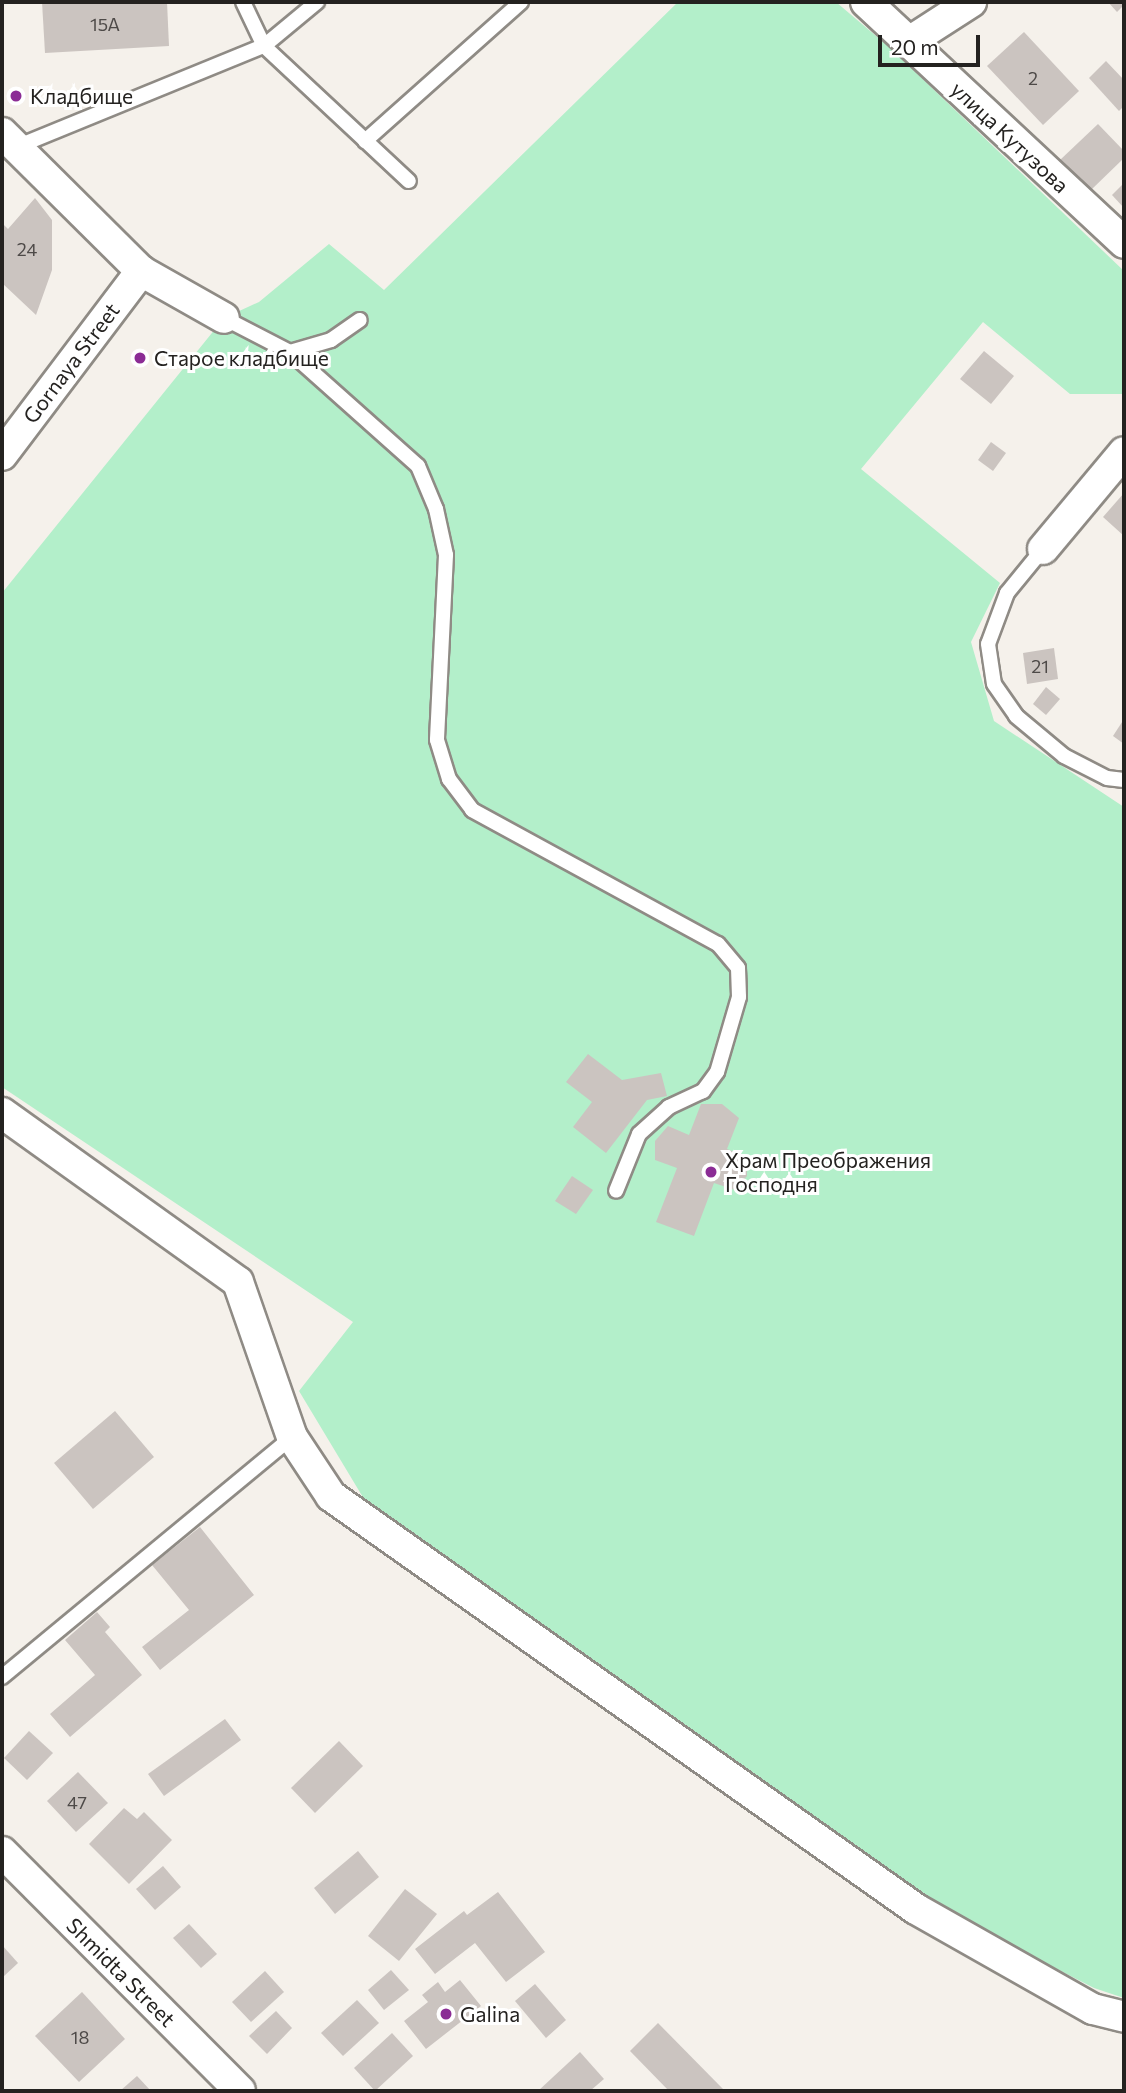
<!DOCTYPE html>
<html>
<head>
<meta charset="utf-8">
<style>
  body { margin:0 }
  #map { position:relative; width:1126px; height:2093px; overflow:hidden; background:#f5f1eb; font-family:Commissioner,sans-serif }
  div>[style] { position:absolute }
  .green>* { inset:0; background:#b3efca }
  .building>* { inset:0; background:#cbc4c0 }
  .roads { filter:drop-shadow(2px 0 #8f8b85) drop-shadow(-2px 0 #8f8b85) drop-shadow(0 2px #8f8b85) drop-shadow(0 -2px #8f8b85) }
  .lane>* { height:14px; margin:-7px; padding:0 7px; transform-origin:7px; border-radius:7px; background:#fff }
  .street>* { height:30px; margin:-15px; padding:0 15px; transform-origin:15px; border-radius:15px; background:#fff }
  .dots>* { width:19px; height:19px; translate:-50% -50%; box-sizing:border-box; border:4px solid #fff; border-radius:50% }
  span { translate:-50% -50%; white-space:nowrap; text-align:center; line-height:1.15; -webkit-text-stroke:6px #fff; paint-order:stroke }
  .number-label { font-size:18px; color:#4e4a48 }
  .number-label span { -webkit-text-stroke-width:0 }
  .poi-label { font-size:21px; color:#242220 }
  .left { translate:0 -50%; text-align:left }
  .street-label { font-size:21px; color:#242220 }
  .frame { position:absolute; inset:0; border:4px solid #242220; pointer-events:none }
  .scale { position:absolute; left:878px; top:35px; width:102px; height:32px; box-sizing:border-box; border:4px solid #242220; border-top:0; padding-left:9px; font-size:21px; line-height:24px; white-space:nowrap; color:#242220; -webkit-text-stroke:5px #fff; paint-order:stroke }
</style>
</head>
<body>
<div id="map">
  <div class="green">
    <i style="clip-path:polygon(678px 2px,836px 2px,889px 47px,1124px 271px,1124px 394px,1070px 394px,983px 322px,861px 469px,1000px 583px,971px 642px,994px 721px,1124px 807px,1124px 1998px,1094px 1988px,942px 1910px,370px 1509px,299px 1391px,353px 1322px,2px 1087px,2px 593px,224px 318px,259px 302px,329px 244px,384px 290px)"></i>
  </div>
  <div class="building">
    <i style="clip-path:polygon(42px 2px,167px 2px,169px 46px,45px 53px)"></i>
    <i style="clip-path:polygon(1108px 2px,1124px 2px,1124px 5px,1117px 12px)"></i>
    <i style="clip-path:polygon(1024px 32px,1079px 91px,1043px 125px,987px 66px)"></i>
    <i style="clip-path:polygon(1106px 61px,1124px 80px,1124px 106px,1119px 111px,1089px 78px)"></i>
    <i style="clip-path:polygon(1098px 124px,1124px 151px,1124px 158px,1090px 191px,1060px 160px)"></i>
    <i style="clip-path:polygon(1124px 183px,1124px 208px,1112px 195px)"></i>
    <i style="clip-path:polygon(35px 198px,52px 220px,52px 270px,36px 315px,2px 283px,2px 223px,8px 229px)"></i>
    <i style="clip-path:polygon(984px 351px,1014px 376px,991px 404px,960px 379px)"></i>
    <i style="clip-path:polygon(991px 442px,1006px 453px,993px 471px,978px 460px)"></i>
    <i style="clip-path:polygon(1124px 493px,1124px 536px,1103px 517px)"></i>
    <i style="clip-path:polygon(1054px 648px,1058px 679px,1027px 684px,1023px 653px)"></i>
    <i style="clip-path:polygon(1046px 687px,1060px 699px,1046px 715px,1033px 704px)"></i>
    <i style="clip-path:polygon(1124px 719px,1124px 744px,1113px 736px)"></i>
    <i style="clip-path:polygon(588px 1054px,622px 1080px,661px 1073px,667px 1096px,647px 1100px,606px 1153px,573px 1127px,592px 1102px,566px 1082px)"></i>
    <i style="clip-path:polygon(701px 1104px,722px 1104px,739px 1118px,727px 1149px,747px 1157px,747px 1176px,735px 1190px,714px 1183px,694px 1236px,656px 1222px,677px 1168px,655px 1160px,655px 1141px,668px 1126px,689px 1135px)"></i>
    <i style="clip-path:polygon(572px 1176px,593px 1190px,576px 1214px,555px 1201px)"></i>
    <i style="clip-path:polygon(115px 1411px,154px 1457px,93px 1509px,54px 1463px)"></i>
    <i style="clip-path:polygon(200px 1527px,254px 1595px,160px 1670px,142px 1647px,189px 1610px,152px 1565px)"></i>
    <i style="clip-path:polygon(97px 1612px,110px 1627px,105px 1632px,142px 1675px,70px 1737px,50px 1714px,95px 1675px,65px 1640px)"></i>
    <i style="clip-path:polygon(225px 1719px,241px 1740px,164px 1796px,148px 1774px)"></i>
    <i style="clip-path:polygon(29px 1731px,53px 1753px,27px 1780px,4px 1758px)"></i>
    <i style="clip-path:polygon(339px 1741px,363px 1766px,315px 1813px,291px 1788px)"></i>
    <i style="clip-path:polygon(78px 1772px,108px 1803px,76px 1832px,47px 1801px)"></i>
    <i style="clip-path:polygon(124px 1808px,137px 1819px,144px 1812px,172px 1840px,129px 1884px,89px 1844px)"></i>
    <i style="clip-path:polygon(358px 1851px,379px 1877px,335px 1914px,314px 1888px)"></i>
    <i style="clip-path:polygon(163px 1866px,181px 1887px,155px 1910px,136px 1889px)"></i>
    <i style="clip-path:polygon(405px 1889px,437px 1914px,399px 1961px,368px 1936px)"></i>
    <i style="clip-path:polygon(498px 1892px,545px 1952px,506px 1982px,475px 1943px,435px 1974px,415px 1949px,464px 1911px,467px 1915px)"></i>
    <i style="clip-path:polygon(189px 1924px,217px 1954px,201px 1968px,173px 1938px)"></i>
    <i style="clip-path:polygon(2px 1945px,18px 1963px,2px 1978px)"></i>
    <i style="clip-path:polygon(391px 1970px,409px 1990px,384px 2010px,368px 1990px)"></i>
    <i style="clip-path:polygon(265px 1971px,284px 1992px,251px 2022px,232px 2002px)"></i>
    <i style="clip-path:polygon(460px 1980px,481px 2006px,426px 2049px,404px 2021px,428px 2002px,422px 1995px,438px 1982px,445px 1992px)"></i>
    <i style="clip-path:polygon(535px 1984px,566px 2020px,546px 2038px,515px 2001px)"></i>
    <i style="clip-path:polygon(82px 1992px,125px 2039px,79px 2082px,35px 2036px)"></i>
    <i style="clip-path:polygon(357px 2000px,379px 2023px,343px 2056px,321px 2033px)"></i>
    <i style="clip-path:polygon(276px 2011px,292px 2028px,267px 2054px,249px 2036px)"></i>
    <i style="clip-path:polygon(658px 2023px,723px 2089px,721px 2091px,669px 2091px,630px 2051px)"></i>
    <i style="clip-path:polygon(392px 2033px,413px 2056px,375px 2091px,354px 2068px)"></i>
    <i style="clip-path:polygon(580px 2052px,604px 2079px,590px 2091px,538px 2091px)"></i>
    <i style="clip-path:polygon(137px 2076px,151px 2091px,120px 2091px)"></i>
  </div>
  <div class="roads">
    <div class="lane">
      <i style="left:243px;top:2px;width:49px;rotate:64.5deg"></i>
      <i style="left:264px;top:46px;width:198px;rotate:43deg"></i>
      <i style="left:365px;top:141px;width:209px;rotate:-41.7deg"></i>
      <i style="left:16px;top:147px;width:268px;rotate:-22.2deg"></i>
      <i style="left:264px;top:46px;width:69px;rotate:-39.7deg"></i>
      <i style="left:224px;top:318px;width:74px;rotate:27.3deg"></i>
      <i style="left:290px;top:352px;width:43px;rotate:-16.3deg"></i>
      <i style="left:331px;top:340px;width:35px;rotate:-35deg"></i>
      <i style="left:290px;top:352px;width:171px;rotate:41.7deg"></i>
      <i style="left:418px;top:466px;width:47px;rotate:67.3deg"></i>
      <i style="left:436px;top:509px;width:47px;rotate:77.7deg"></i>
      <i style="left:446px;top:555px;width:185px;rotate:92.8deg"></i>
      <i style="left:437px;top:740px;width:41px;rotate:72.9deg"></i>
      <i style="left:449px;top:779px;width:39px;rotate:53deg"></i>
      <i style="left:472px;top:810px;width:280px;rotate:28.6deg"></i>
      <i style="left:718px;top:944px;width:31px;rotate:50deg"></i>
      <i style="left:738px;top:968px;width:29px;rotate:88deg"></i>
      <i style="left:739px;top:997px;width:78px;rotate:106.3deg"></i>
      <i style="left:717px;top:1072px;width:24px;rotate:126deg"></i>
      <i style="left:703px;top:1091px;width:38px;rotate:155deg"></i>
      <i style="left:669px;top:1107px;width:40px;rotate:138deg"></i>
      <i style="left:639px;top:1134px;width:61px;rotate:112deg"></i>
      <i style="left:1043px;top:549px;width:57px;rotate:129.3deg"></i>
      <i style="left:1007px;top:593px;width:54px;rotate:110.4deg"></i>
      <i style="left:988px;top:644px;width:40px;rotate:81.5deg"></i>
      <i style="left:994px;top:684px;width:39px;rotate:55deg"></i>
      <i style="left:1016px;top:716px;width:62px;rotate:39.8deg"></i>
      <i style="left:1064px;top:756px;width:48px;rotate:27.1deg"></i>
      <i style="left:1107px;top:778px;width:17px;rotate:7deg"></i>
      <i style="left:2px;top:1677px;width:376px;rotate:-39.6deg"></i>
    </div>
    <div class="street">
      <i style="left:866px;top:2px;width:353px;rotate:43deg"></i>
      <i style="left:909px;top:42px;width:74px;rotate:-32.8deg"></i>
      <i style="left:2px;top:133px;width:196px;rotate:44.8deg"></i>
      <i style="left:141px;top:271px;width:95px;rotate:29.5deg"></i>
      <i style="left:2px;top:455px;width:231px;rotate:-52.9deg"></i>
      <i style="left:1043px;top:549px;width:126px;rotate:-50.1deg"></i>
      <i style="left:2px;top:1113px;width:290px;rotate:35.6deg"></i>
      <i style="left:238px;top:1282px;width:164px;rotate:70.8deg"></i>
      <i style="left:292px;top:1437px;width:71px;rotate:56.5deg"></i>
      <i style="left:331px;top:1496px;width:716px;rotate:35.22deg"></i>
      <i style="left:916px;top:1909px;width:203px;rotate:29.5deg"></i>
      <i style="left:1093px;top:2009px;width:32px;rotate:14deg"></i>
      <i style="left:2px;top:1852px;width:337px;rotate:45.1deg"></i>
    </div>
  </div>
  <div class="dots">
    <i style="left:16px;top:96px;background:#8b2c95"></i>
    <i style="left:140px;top:358px;background:#8b2c95"></i>
    <i style="left:711px;top:1172px;background:#8b2c95"></i>
    <i style="left:446px;top:2014px;background:#8b2c95"></i>
  </div>
  <div class="number-label">
    <span style="left:105px;top:24px">15А</span>
    <span style="left:1033px;top:78px">2</span>
    <span style="left:27px;top:249px">24</span>
    <span style="left:1040px;top:666px">21</span>
    <span style="left:77px;top:1802px">47</span>
    <span style="left:80px;top:2037px">18</span>
  </div>
  <div class="poi-label">
    <span class="left" style="left:30px;top:96px">Кладбище</span>
    <span class="left" style="left:154px;top:358px">Старое кладбище</span>
    <span class="left" style="left:725px;top:1172px">Храм Преображения<br>Господня</span>
    <span class="left" style="left:460px;top:2014px">Galina</span>
  </div>
  <div class="street-label">
    <span style="left:1010px;top:137px;rotate:43deg">улица Кутузова</span>
    <span style="left:71px;top:363px;rotate:-53deg">Gornaya Street</span>
    <span style="left:121px;top:1972px;rotate:45deg">Shmidta Street</span>
  </div>
  <div class="frame"></div>
  <div class="scale">20 m</div>
</div>
</body>
</html>
